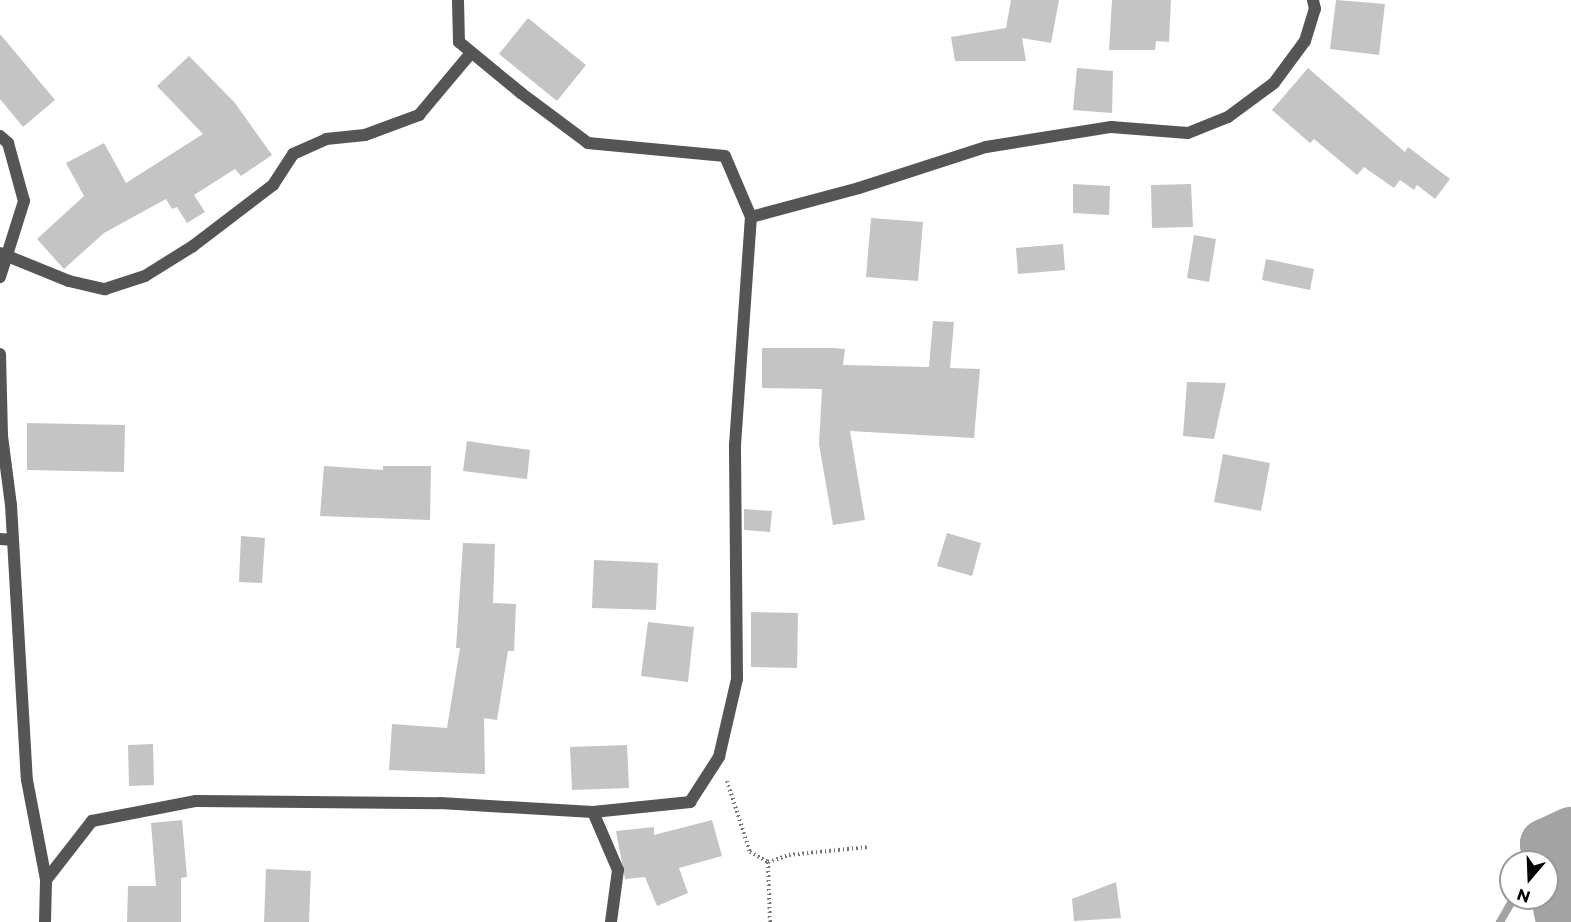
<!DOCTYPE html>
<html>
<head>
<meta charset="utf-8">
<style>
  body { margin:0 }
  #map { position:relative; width:1571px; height:922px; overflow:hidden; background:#fff; font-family:Montserrat,sans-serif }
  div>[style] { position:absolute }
  .stream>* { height:8px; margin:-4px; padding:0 4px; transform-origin:4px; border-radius:4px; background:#a3a3a3 }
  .river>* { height:50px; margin:-25px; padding:0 25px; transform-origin:25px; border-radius:25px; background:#a3a3a3 }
  .building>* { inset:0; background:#c4c4c4 }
  .path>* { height:4px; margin-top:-2px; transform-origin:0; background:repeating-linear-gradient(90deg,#777 0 1.5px,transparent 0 4.5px) }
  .service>* { height:12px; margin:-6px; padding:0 6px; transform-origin:6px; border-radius:6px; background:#555 }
  .minor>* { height:12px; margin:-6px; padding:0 6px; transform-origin:6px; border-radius:6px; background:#555 }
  span { translate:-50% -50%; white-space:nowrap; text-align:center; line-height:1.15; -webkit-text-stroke:5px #fff; paint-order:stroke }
  .north { position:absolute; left:1499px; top:850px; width:60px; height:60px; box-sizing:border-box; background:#fff; border:2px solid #999; border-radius:50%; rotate:199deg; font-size:16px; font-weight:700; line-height:24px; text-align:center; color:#000 }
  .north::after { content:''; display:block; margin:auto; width:21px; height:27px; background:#000; clip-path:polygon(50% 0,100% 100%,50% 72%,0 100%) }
</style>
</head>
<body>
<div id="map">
  <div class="stream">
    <i style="left:1534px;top:862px;width:21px;rotate:-59deg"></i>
    <i style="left:1500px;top:922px;width:28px;rotate:-60deg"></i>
  </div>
  <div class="river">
    <i style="left:1561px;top:922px;width:80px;rotate:-101.6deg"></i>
    <i style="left:1545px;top:844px;width:29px;rotate:-25deg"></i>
  </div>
  <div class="building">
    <i style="clip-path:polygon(1011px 0,1059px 0,1051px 43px,1022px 38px,1026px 61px,955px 61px,951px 37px,1006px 28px)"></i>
    <i style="clip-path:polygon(1112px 0,1171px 0,1169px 42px,1156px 41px,1155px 50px,1109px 50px)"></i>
    <i style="clip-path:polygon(1336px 0,1385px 4px,1379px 55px,1330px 49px)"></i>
    <i style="clip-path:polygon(528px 18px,586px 65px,557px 101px,499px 54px)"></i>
    <i style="clip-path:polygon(0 34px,55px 100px,23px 127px,0 99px)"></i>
    <i style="clip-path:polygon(189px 56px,235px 103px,272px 155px,241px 176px,235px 169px,194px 195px,205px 212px,187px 223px,177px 207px,172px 209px,166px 199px,104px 233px,64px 269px,37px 239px,84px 196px,66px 163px,104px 143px,126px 183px,203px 134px,157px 86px)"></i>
    <i style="clip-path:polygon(1077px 68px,1113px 71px,1112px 113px,1073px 110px)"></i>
    <i style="clip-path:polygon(1308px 68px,1405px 152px,1408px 147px,1450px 179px,1435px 199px,1417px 185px,1414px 190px,1400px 180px,1394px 188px,1364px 167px,1357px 175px,1314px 139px,1310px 143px,1272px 110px)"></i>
    <i style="clip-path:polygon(1073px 184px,1110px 186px,1109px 215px,1073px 213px)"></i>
    <i style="clip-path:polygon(1191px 184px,1193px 227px,1152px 228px,1151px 185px)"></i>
    <i style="clip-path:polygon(871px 218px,923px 222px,918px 281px,866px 277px)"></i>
    <i style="clip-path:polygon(1194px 235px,1216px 239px,1209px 282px,1187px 278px)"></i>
    <i style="clip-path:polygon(1063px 244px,1065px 270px,1018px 274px,1016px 248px)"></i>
    <i style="clip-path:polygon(1266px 259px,1314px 269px,1310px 290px,1262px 280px)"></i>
    <i style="clip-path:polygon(933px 321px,954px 322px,950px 368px,980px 369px,974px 438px,850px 431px,865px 520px,833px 525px,819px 444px,822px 389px,762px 388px,762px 348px,834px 348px,845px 349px,843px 365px,929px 367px)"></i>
    <i style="clip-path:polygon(1187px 382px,1226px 383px,1214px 439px,1183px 436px)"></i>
    <i style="clip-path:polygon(27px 423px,125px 425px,124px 472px,27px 470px)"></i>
    <i style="clip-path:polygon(467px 441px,530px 450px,527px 479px,463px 471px)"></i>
    <i style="clip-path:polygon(1223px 454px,1270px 463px,1261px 511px,1214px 502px)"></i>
    <i style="clip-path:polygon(324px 466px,383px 470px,383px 466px,431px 466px,430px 520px,320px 516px)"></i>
    <i style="clip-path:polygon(744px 509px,772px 511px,770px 532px,744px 530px)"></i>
    <i style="clip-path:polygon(947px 533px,981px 543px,972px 576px,937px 566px)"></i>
    <i style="clip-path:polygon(241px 536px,265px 538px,262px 583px,239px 582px)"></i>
    <i style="clip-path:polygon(463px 543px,495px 544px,493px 603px,516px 604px,514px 651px,508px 651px,497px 720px,484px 718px,485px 774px,389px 770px,392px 724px,447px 728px,460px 648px,456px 648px)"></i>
    <i style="clip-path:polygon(594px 560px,658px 563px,656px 610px,592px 608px)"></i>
    <i style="clip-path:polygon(751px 612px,798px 613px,797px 668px,751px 667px)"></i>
    <i style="clip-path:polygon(648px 622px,694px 627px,688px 682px,641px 676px)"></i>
    <i style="clip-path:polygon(153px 744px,154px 785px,129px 786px,128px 745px)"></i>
    <i style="clip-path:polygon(627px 745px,629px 788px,572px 790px,570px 747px)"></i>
    <i style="clip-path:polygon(182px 820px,187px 877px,181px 878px,181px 922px,127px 922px,128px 886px,156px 886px,151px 823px)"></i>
    <i style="clip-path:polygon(712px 820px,722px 856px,679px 868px,688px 893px,657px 906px,645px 877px,625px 879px,616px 831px,654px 827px,654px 835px)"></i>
    <i style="clip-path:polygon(266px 869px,311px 871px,309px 922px,264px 922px)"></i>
    <i style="clip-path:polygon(1116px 882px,1121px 918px,1074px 921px,1072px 899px)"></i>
  </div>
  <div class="path">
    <i style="left:727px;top:781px;width:75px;rotate:72.1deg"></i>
    <i style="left:750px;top:852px;width:21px;rotate:29deg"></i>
    <i style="left:768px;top:862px;width:22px;rotate:-18deg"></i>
    <i style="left:789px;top:855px;width:79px;rotate:-5.8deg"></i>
    <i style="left:768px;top:862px;width:60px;rotate:88.1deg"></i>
  </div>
  <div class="service">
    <i style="left:0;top:253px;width:74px;rotate:22.1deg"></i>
    <i style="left:69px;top:281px;width:37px;rotate:13deg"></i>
    <i style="left:105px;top:289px;width:42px;rotate:-18deg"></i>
    <i style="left:145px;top:276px;width:57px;rotate:-32deg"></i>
    <i style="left:193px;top:246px;width:101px;rotate:-37.3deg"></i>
    <i style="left:273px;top:185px;width:37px;rotate:-57deg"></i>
    <i style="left:293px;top:154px;width:36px;rotate:-24deg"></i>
    <i style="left:326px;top:139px;width:39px;rotate:-6deg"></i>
    <i style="left:365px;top:135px;width:58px;rotate:-20.3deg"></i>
    <i style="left:419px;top:115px;width:81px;rotate:-50deg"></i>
    <i style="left:0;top:539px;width:13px;rotate:4deg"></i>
  </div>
  <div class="minor">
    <i style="left:0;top:136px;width:11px;rotate:41deg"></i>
    <i style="left:8px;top:143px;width:60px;rotate:74.6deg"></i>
    <i style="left:24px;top:201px;width:80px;rotate:107.5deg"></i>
    <i style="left:751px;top:217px;width:112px;rotate:-15deg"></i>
    <i style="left:859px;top:188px;width:133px;rotate:-17.9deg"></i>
    <i style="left:986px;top:147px;width:127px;rotate:-9.1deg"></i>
    <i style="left:1111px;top:127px;width:77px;rotate:4.5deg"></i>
    <i style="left:1188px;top:133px;width:43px;rotate:-21.8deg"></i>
    <i style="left:1228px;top:117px;width:57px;rotate:-36.5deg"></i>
    <i style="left:1274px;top:83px;width:52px;rotate:-53.6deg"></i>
    <i style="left:1305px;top:41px;width:34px;rotate:-73deg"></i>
    <i style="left:1315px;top:9px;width:9px;rotate:-103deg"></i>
    <i style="left:0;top:354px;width:82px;rotate:88.6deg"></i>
    <i style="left:2px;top:436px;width:70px;rotate:82.6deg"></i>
    <i style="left:11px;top:505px;width:275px;rotate:86.7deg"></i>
    <i style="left:27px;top:780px;width:102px;rotate:79.2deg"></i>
    <i style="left:593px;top:812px;width:63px;rotate:66.7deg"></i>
    <i style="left:618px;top:870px;width:52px;rotate:97.7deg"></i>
    <i style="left:45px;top:922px;width:42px;rotate:-88.6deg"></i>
    <i style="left:46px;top:880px;width:75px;rotate:-52.1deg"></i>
    <i style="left:92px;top:821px;width:106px;rotate:-10.9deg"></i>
    <i style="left:196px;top:801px;width:244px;rotate:0.5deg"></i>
    <i style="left:440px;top:803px;width:153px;rotate:3.4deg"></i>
    <i style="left:593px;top:812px;width:98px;rotate:-5.9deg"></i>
    <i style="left:690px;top:802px;width:54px;rotate:-57.2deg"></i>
    <i style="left:719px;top:757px;width:80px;rotate:-77deg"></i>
    <i style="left:737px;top:679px;width:234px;rotate:-90.5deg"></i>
    <i style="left:735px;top:445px;width:229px;rotate:-86deg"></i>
    <i style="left:751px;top:217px;width:66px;rotate:-113.1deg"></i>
    <i style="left:725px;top:156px;width:138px;rotate:-174.6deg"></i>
    <i style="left:588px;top:143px;width:84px;rotate:-143.3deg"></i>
    <i style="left:521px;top:93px;width:80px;rotate:-140.6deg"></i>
    <i style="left:459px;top:42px;width:42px;rotate:-91.4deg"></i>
  </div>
  <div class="north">N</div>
</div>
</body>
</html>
